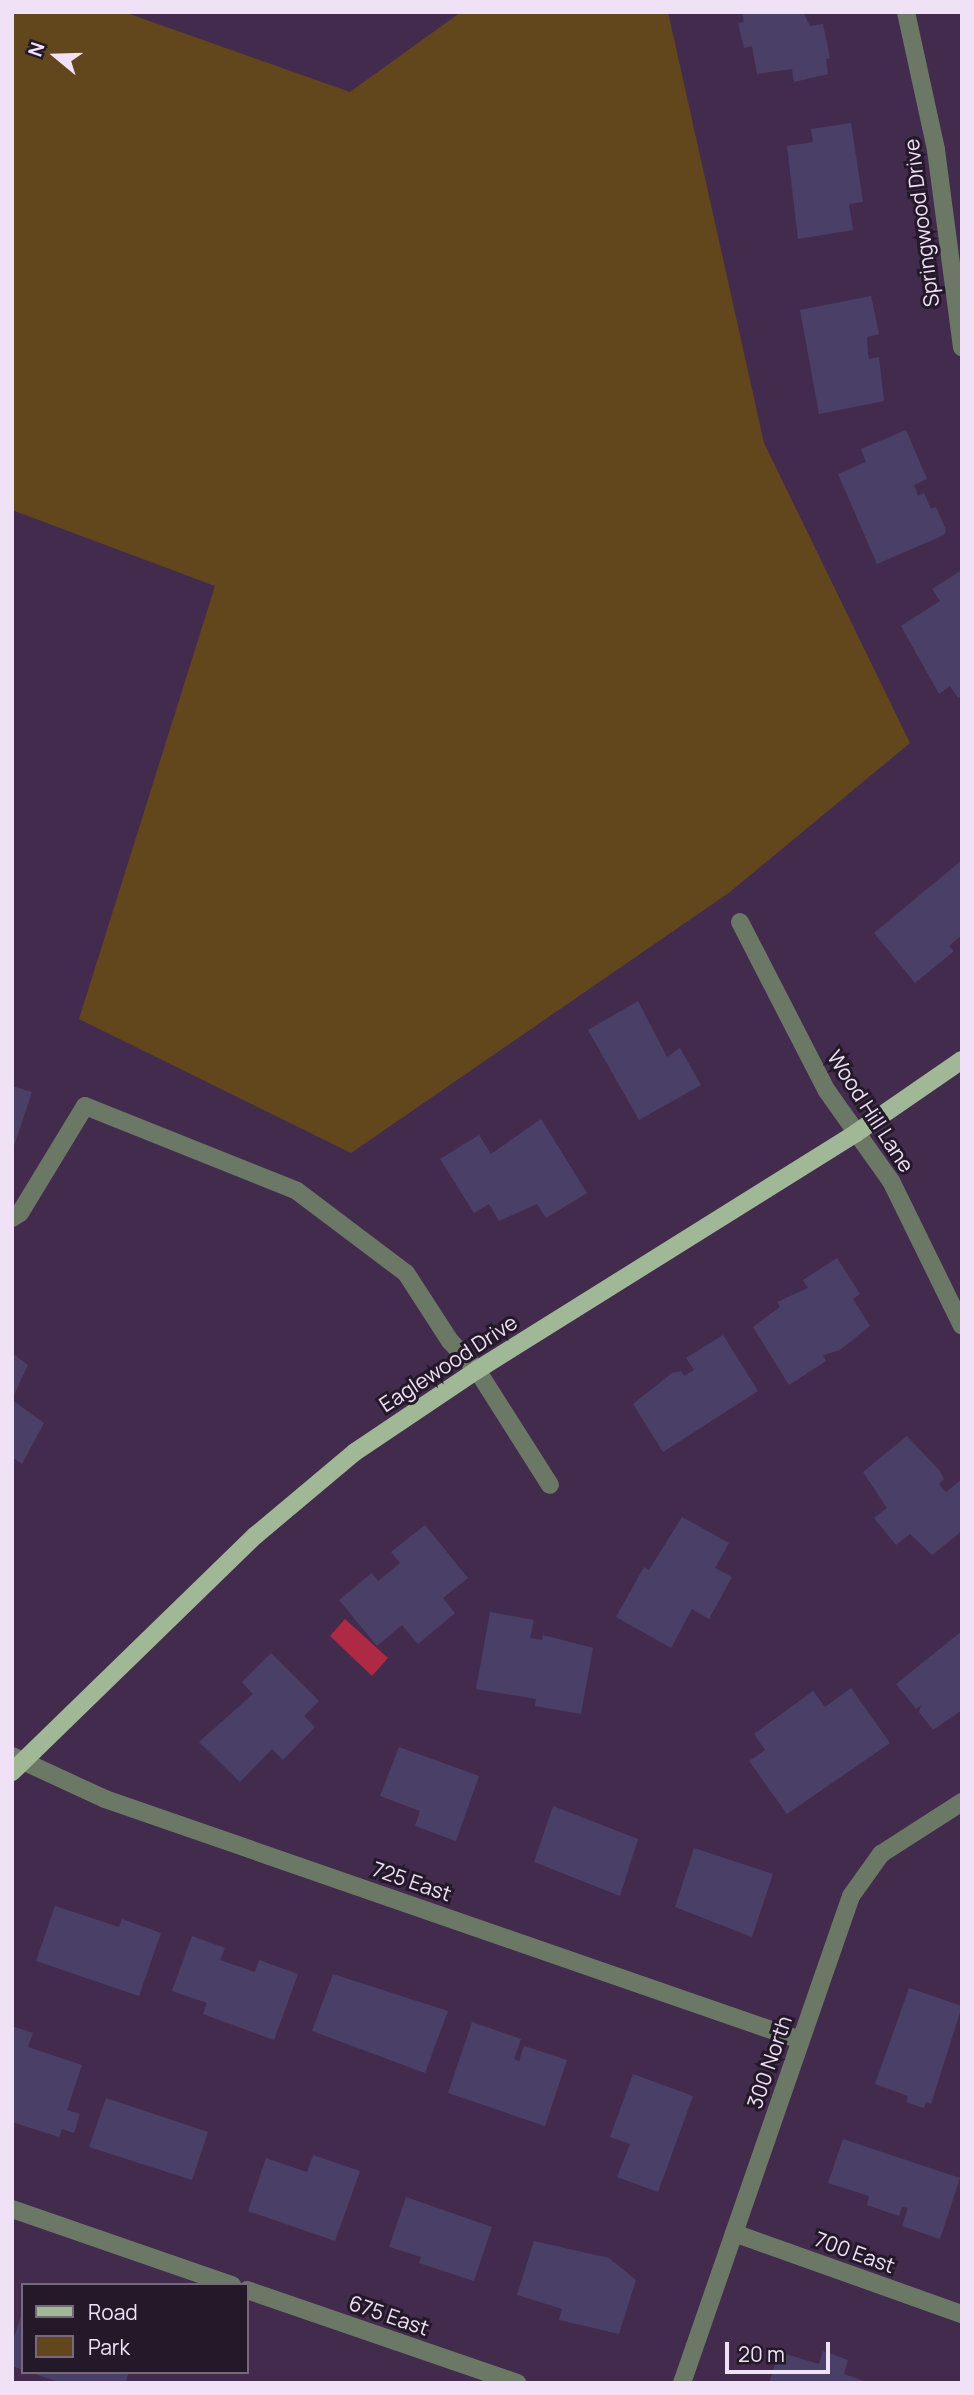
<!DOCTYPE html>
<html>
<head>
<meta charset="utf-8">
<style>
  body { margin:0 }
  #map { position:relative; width:974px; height:2395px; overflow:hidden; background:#432b4d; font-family:Manrope,sans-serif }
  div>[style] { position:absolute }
  .green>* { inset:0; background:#63471c }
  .water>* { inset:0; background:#ae2943 }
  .building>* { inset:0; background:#4a4067 }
  .minor>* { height:18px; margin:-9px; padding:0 9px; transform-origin:9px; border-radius:9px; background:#6c7866 }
  .major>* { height:18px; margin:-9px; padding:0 9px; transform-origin:9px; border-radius:9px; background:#a0b895 }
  span { translate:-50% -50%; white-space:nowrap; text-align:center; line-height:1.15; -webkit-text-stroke:6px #241929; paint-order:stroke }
  .street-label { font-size:21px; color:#f0e1f7 }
  .frame { position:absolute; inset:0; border:14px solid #f0e1f7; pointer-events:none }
  .legend { position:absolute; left:21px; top:2283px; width:228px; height:91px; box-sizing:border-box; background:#241929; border:2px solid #76697b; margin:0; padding:9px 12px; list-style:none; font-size:21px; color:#f0e1f7 }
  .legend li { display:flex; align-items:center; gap:14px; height:35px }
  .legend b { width:35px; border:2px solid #76697b }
  .north { position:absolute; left:21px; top:21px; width:70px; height:70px; -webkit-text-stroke:5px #241929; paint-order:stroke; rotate:289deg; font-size:19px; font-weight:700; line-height:28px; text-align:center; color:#f0e1f7 }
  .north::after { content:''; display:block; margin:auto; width:24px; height:32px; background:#f0e1f7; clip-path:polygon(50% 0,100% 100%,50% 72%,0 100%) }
  .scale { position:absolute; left:725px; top:2342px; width:105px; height:32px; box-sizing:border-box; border:4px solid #f0e1f7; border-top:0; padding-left:9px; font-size:21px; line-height:24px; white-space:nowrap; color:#f0e1f7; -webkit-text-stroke:5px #241929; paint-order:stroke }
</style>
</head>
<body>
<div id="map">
  <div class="green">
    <i style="clip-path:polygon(12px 12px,124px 12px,350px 92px,461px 12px,668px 12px,764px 443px,910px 743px,730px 892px,351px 1153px,79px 1019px,215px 586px,12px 510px)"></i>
  </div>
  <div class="water">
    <i style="clip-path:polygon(345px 1619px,388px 1658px,372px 1676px,330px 1636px)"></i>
  </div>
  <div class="building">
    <i style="clip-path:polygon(742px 12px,803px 12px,810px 26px,823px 24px,830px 58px,826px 59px,828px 74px,794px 82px,792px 69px,757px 74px,752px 46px,744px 48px,738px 23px,744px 22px)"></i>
    <i style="clip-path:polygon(851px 123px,863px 202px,849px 204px,853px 230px,798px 239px,787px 146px,813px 142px,811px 129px)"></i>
    <i style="clip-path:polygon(871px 296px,879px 334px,867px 337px,868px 355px,869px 359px,879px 357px,884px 401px,819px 414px,800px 310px)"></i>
    <i style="clip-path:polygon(906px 430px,927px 479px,914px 485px,918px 496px,924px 493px,931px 509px,936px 507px,946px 530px,944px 535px,877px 564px,838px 474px,866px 462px,861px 449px)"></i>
    <i style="clip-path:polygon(962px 570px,962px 696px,958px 698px,950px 686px,939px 694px,901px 626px,940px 601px,932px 589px)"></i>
    <i style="clip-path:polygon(962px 860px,962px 935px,949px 946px,954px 951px,915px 983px,874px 933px)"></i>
    <i style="clip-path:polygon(638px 1001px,667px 1057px,680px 1048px,701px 1085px,639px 1120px,588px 1030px)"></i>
    <i style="clip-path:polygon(12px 1086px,32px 1092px,13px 1149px,12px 1149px)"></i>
    <i style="clip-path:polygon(541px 1119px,587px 1193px,546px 1218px,537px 1204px,499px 1221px,489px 1204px,474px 1213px,440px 1159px,479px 1135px,491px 1154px)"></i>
    <i style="clip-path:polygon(837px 1258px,860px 1294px,853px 1299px,870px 1326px,840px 1350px,823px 1355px,826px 1361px,789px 1385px,753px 1327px,780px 1307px,777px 1302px,808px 1288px,803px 1280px)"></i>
    <i style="clip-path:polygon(723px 1335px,758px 1391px,663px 1452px,633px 1404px,672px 1373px,681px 1371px,684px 1376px,694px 1370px,686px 1358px)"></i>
    <i style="clip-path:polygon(12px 1353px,28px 1365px,12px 1399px)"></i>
    <i style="clip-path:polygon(12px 1400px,44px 1423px,22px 1464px,12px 1457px)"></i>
    <i style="clip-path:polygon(907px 1436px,939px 1470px,944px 1479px,939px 1484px,946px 1492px,962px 1479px,962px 1531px,932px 1555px,910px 1534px,896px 1545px,874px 1518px,887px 1508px,863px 1472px)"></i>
    <i style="clip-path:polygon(682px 1517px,729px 1543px,715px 1568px,732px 1577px,709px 1619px,692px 1609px,671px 1648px,616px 1617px,644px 1567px,649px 1570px)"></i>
    <i style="clip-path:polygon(425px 1525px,468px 1578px,443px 1598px,455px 1613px,418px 1644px,402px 1625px,377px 1646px,339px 1600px,372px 1573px,378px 1581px,400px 1563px,391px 1552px)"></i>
    <i style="clip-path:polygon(490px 1612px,534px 1620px,530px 1638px,542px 1640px,543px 1635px,593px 1648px,581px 1714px,535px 1706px,536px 1699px,476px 1689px)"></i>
    <i style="clip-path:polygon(962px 1631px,962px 1710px,933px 1730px,919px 1712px,921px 1705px,916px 1709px,896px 1684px)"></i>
    <i style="clip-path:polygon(271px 1653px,319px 1701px,304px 1716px,315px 1727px,283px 1760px,272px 1749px,240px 1782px,199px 1742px,253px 1694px,242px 1682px)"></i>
    <i style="clip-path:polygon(851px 1688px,890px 1743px,787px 1814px,749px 1761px,765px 1750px,754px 1734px,813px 1691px,825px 1707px)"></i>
    <i style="clip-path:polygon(399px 1747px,479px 1776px,456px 1841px,415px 1826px,420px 1811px,380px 1796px)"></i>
    <i style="clip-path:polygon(553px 1806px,638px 1839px,620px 1896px,534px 1862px)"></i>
    <i style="clip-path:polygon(694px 1848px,773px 1874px,752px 1937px,675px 1907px)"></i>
    <i style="clip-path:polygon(55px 1906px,119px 1927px,122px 1919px,161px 1933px,139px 1996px,36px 1961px)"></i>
    <i style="clip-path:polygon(192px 1936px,225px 1948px,220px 1960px,255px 1972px,259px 1960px,298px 1974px,274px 2040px,203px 2014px,207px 2003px,172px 1991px)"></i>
    <i style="clip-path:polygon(333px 1974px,448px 2011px,425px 2073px,312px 2031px)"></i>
    <i style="clip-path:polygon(909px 1988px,962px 2006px,931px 2104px,926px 2102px,924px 2108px,906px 2102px,908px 2096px,875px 2084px)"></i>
    <i style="clip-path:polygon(472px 2022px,521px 2039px,514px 2059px,519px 2061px,524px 2046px,567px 2060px,545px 2126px,448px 2093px)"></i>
    <i style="clip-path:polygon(12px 2026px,33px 2033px,28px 2047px,82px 2065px,67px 2110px,80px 2114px,74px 2133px,62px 2129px,59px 2137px,12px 2122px)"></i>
    <i style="clip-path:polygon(633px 2074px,693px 2096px,658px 2192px,617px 2177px,630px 2144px,610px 2137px)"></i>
    <i style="clip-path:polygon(106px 2098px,208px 2132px,192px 2180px,89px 2147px)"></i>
    <i style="clip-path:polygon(843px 2139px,960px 2178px,940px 2239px,902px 2226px,908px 2208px,902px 2207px,899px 2216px,867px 2205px,869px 2196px,828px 2183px)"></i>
    <i style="clip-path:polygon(313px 2155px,360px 2171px,335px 2241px,248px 2211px,266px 2158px,307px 2172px)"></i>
    <i style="clip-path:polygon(406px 2197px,492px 2227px,474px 2281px,419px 2263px,421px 2257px,389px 2247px)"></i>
    <i style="clip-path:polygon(534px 2241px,609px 2258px,636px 2280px,619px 2334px,559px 2320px,562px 2309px,517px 2295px)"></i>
    <i style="clip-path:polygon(22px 2313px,23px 2313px,23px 2370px,12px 2366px,12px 2343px)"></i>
    <i style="clip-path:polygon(823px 2351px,848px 2360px,844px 2374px,870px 2383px,769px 2383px,779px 2352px,819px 2364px)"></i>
    <i style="clip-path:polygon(129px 2372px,125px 2383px,62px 2383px,32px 2373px)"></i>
  </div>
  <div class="minor">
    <i style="left:906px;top:12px;width:141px;rotate:77.7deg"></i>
    <i style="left:936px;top:150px;width:199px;rotate:82.5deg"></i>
    <i style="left:740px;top:922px;width:190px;rotate:62.8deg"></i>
    <i style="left:827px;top:1091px;width:110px;rotate:54.6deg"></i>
    <i style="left:891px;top:1181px;width:161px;rotate:63.9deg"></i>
    <i style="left:12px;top:1218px;width:9px;rotate:-32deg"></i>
    <i style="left:20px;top:1213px;width:125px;rotate:-58.7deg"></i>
    <i style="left:85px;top:1106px;width:228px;rotate:21.8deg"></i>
    <i style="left:297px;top:1191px;width:136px;rotate:37deg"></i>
    <i style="left:406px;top:1273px;width:81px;rotate:57.1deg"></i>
    <i style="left:450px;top:1341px;width:40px;rotate:47deg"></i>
    <i style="left:477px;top:1370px;width:136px;rotate:57.6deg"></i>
    <i style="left:12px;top:1756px;width:102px;rotate:24.8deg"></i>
    <i style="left:105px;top:1799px;width:736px;rotate:19.12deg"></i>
    <i style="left:12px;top:2209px;width:233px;rotate:19.1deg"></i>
    <i style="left:734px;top:2233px;width:242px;rotate:19.6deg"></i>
    <i style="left:247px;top:2290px;width:286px;rotate:19deg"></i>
    <i style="left:682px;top:2383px;width:515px;rotate:-70.86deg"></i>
    <i style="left:851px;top:1896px;width:52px;rotate:-54.5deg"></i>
    <i style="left:881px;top:1854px;width:96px;rotate:-32.7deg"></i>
  </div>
  <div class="major">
    <i style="left:12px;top:1772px;width:340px;rotate:-44.2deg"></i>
    <i style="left:256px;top:1535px;width:129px;rotate:-40deg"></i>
    <i style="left:355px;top:1452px;width:147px;rotate:-33.9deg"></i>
    <i style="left:477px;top:1370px;width:447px;rotate:-32deg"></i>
    <i style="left:856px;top:1133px;width:129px;rotate:-34.6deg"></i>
  </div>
  <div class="street-label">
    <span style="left:921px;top:223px;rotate:-97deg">Springwood Drive</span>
    <span style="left:871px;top:1111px;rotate:57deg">Wood Hill Lane</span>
    <span style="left:448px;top:1363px;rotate:-33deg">Eaglewood Drive</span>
    <span style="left:412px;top:1881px;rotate:19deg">725 East</span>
    <span style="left:769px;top:2062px;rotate:-71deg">300 North</span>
    <span style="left:855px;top:2252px;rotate:20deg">700 East</span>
    <span style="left:389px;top:2315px;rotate:19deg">675 East</span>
  </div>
  <div class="frame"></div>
  <ul class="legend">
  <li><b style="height:9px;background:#a0b895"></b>Road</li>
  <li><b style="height:19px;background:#63471c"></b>Park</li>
  </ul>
  <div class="north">N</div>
  <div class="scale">20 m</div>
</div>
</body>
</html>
